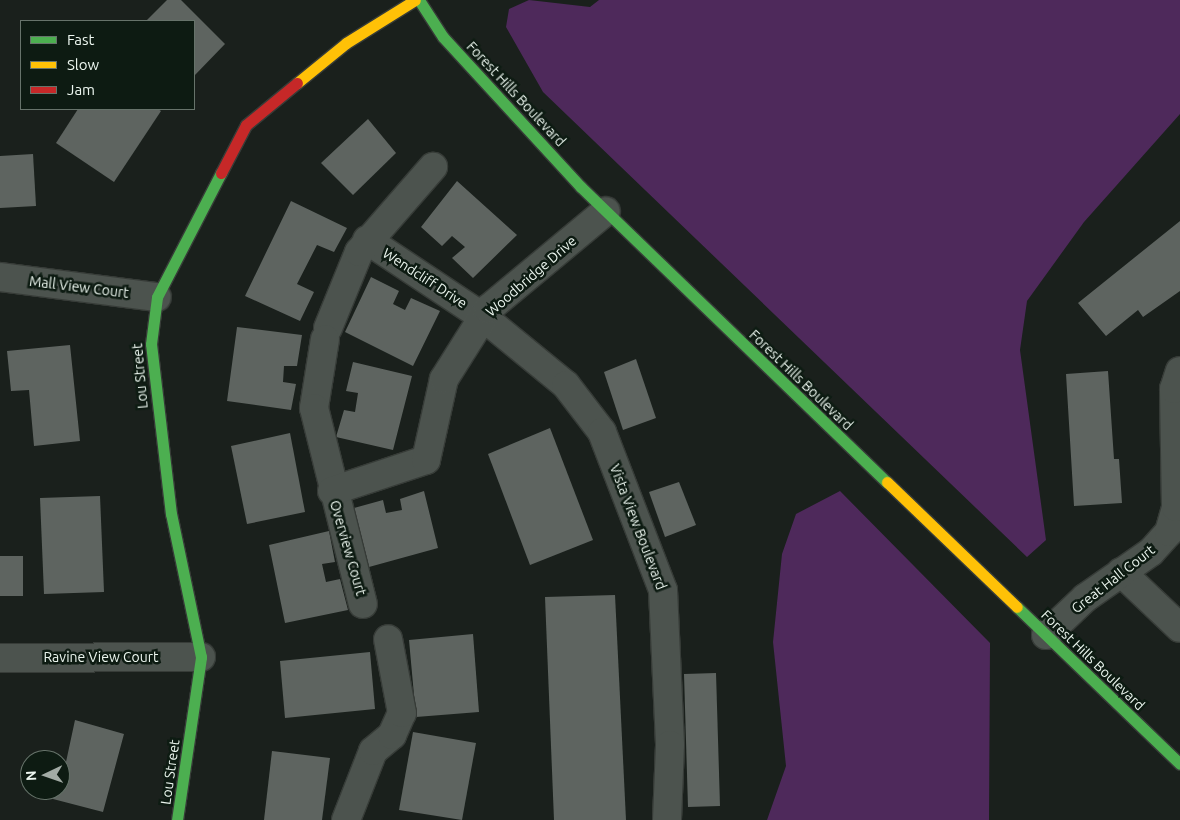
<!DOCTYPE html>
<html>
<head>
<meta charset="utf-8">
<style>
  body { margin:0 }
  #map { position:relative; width:1180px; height:820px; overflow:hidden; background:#1a201c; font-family:Ubuntu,sans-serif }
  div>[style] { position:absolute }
  .green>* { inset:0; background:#4e295b }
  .building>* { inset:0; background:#5e6460 }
  .roads { filter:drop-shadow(1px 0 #373c38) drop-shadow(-1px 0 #373c38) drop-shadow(0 1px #373c38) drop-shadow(0 -1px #373c38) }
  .street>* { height:28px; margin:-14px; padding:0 14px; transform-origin:14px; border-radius:14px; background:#4c534e }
  .fast>* { height:11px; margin:-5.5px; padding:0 5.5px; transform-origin:5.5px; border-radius:5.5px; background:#4caf50 }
  .slow>* { height:11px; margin:-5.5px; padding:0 5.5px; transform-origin:5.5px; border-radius:5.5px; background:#ffc107 }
  .jam>* { height:11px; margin:-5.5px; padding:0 5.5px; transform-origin:5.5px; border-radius:5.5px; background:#c62828 }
  span { translate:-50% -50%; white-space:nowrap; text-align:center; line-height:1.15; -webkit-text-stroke:5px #0d1b12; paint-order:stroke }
  .street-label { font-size:14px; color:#ecf6ef }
  .legend { position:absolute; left:20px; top:20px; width:175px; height:90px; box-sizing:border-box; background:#0d1b12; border:1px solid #66736a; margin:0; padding:6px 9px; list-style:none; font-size:15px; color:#ecf6ef }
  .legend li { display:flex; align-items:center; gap:10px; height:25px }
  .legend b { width:25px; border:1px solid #66736a }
  .north { position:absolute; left:20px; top:750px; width:50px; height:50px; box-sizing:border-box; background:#0d1b12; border:1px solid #66736a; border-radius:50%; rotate:267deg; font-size:14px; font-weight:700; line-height:20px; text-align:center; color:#ecf6ef }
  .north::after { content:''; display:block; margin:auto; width:18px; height:22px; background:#a2aba5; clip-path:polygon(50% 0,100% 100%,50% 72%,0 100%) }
</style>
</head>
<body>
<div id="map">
  <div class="green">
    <i style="clip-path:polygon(529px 0,590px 7px,599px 0,1180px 0,1180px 114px,1084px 222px,1027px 301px,1020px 350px,1046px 540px,1027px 557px,543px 92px,506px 27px,509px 9px)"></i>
    <i style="clip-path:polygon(840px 491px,990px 643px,989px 820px,767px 820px,786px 766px,773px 642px,782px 554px,796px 514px)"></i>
  </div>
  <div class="building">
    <i style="clip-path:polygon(167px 0,181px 0,225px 44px,194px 76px,194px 21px,146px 21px)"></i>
    <i style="clip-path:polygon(78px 109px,158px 109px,161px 111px,114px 182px,56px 143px)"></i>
    <i style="clip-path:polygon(368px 119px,396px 153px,353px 195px,321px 163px)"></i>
    <i style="clip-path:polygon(33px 154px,36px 206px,0 208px,0 156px)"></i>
    <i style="clip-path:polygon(457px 181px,517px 235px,473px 278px,452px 258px,465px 247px,452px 236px,442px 246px,421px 227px)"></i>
    <i style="clip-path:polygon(291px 201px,347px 228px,334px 252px,317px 245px,297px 284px,314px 292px,300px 321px,245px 296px)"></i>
    <i style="clip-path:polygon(1180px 221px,1180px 291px,1143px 317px,1138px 310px,1106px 336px,1078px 303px)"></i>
    <i style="clip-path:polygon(371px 277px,399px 291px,393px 304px,405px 310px,411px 298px,440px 311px,413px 366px,345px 332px)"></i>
    <i style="clip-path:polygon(237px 327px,302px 335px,297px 366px,284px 366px,283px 382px,296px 384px,291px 410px,227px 401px)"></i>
    <i style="clip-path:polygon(70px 345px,80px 441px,34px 446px,29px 390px,11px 391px,7px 351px)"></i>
    <i style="clip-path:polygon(636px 359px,656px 418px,623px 430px,604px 372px)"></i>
    <i style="clip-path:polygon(353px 362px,412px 376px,393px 450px,336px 437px,344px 410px,355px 412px,358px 393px,346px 391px)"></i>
    <i style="clip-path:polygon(1108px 371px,1114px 459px,1119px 459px,1122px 503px,1074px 506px,1066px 374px)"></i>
    <i style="clip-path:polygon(550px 428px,593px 540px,530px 565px,488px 454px)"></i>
    <i style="clip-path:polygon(290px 433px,305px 512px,247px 524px,231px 446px)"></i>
    <i style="clip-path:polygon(679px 482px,696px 525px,665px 537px,649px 492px)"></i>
    <i style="clip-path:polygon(424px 491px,438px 548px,369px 567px,354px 508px,383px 500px,386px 513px,402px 510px,400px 499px)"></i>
    <i style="clip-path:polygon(100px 496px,104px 592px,44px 594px,40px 498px)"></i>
    <i style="clip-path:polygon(329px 531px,335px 562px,322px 564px,326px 582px,340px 579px,348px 610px,285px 623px,269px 545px)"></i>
    <i style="clip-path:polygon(0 556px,23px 556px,23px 596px,0 596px)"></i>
    <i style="clip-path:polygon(615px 595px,626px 820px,554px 820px,545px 597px)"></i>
    <i style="clip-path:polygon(473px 634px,479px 712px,416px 717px,409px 640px)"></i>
    <i style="clip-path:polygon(370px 652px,375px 709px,285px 718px,280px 661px)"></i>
    <i style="clip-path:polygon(716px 673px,720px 806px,688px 807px,684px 674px)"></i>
    <i style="clip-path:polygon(75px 720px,124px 734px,103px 812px,53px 799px,55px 790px,60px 790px)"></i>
    <i style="clip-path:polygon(413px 732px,476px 743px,462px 820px,399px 810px)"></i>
    <i style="clip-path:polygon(272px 751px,330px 758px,322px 820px,264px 820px)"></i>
  </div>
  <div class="roads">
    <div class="street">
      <i style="left:367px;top:240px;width:139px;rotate:33.6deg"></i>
      <i style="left:483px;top:317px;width:107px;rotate:39.3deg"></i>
      <i style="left:566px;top:385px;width:59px;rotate:52.5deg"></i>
      <i style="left:602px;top:432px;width:169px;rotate:68.9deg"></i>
      <i style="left:663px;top:590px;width:155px;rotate:87.4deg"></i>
      <i style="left:670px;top:745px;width:75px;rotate:92.3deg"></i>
      <i style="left:0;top:277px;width:158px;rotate:7.3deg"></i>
      <i style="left:328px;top:328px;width:82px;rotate:-67.8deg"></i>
      <i style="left:359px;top:252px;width:113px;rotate:-49deg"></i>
      <i style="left:325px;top:339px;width:70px;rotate:99.1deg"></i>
      <i style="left:314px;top:408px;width:202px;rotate:76deg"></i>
      <i style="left:332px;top:491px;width:99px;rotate:-18.3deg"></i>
      <i style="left:426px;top:460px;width:83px;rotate:-77.5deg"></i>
      <i style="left:444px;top:379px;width:83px;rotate:-57.8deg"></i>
      <i style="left:488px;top:309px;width:153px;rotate:-39.7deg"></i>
      <i style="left:1121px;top:572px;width:81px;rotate:43.5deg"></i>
      <i style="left:1046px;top:635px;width:54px;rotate:-43.5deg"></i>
      <i style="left:1085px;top:598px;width:80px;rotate:-34.9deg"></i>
      <i style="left:1151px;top:552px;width:27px;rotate:-48deg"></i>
      <i style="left:1169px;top:532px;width:26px;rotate:-74deg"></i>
      <i style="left:1176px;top:507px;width:118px;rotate:-91deg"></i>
      <i style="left:1174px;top:389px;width:19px;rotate:-72deg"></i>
      <i style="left:0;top:658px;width:201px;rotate:-0.3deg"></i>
      <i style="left:346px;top:820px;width:74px;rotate:-68.6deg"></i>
      <i style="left:373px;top:751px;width:25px;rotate:-40deg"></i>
      <i style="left:392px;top:735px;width:24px;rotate:-66deg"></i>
      <i style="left:402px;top:713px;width:75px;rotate:-100.7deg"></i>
    </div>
    <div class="fast">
      <i style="left:419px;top:0;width:44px;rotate:57deg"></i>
      <i style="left:443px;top:37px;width:204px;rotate:47.4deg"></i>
      <i style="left:581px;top:187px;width:425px;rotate:44deg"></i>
      <i style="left:1017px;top:607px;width:226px;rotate:43.9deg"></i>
      <i style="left:177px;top:820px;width:165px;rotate:-81.6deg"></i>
      <i style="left:201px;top:657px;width:146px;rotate:-101.8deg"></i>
      <i style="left:171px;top:514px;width:171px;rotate:-96.7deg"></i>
      <i style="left:151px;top:344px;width:47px;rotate:-82.7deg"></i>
      <i style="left:157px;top:297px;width:140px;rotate:-62.7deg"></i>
    </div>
    <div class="slow">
      <i style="left:297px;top:83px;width:63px;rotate:-39.2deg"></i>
      <i style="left:346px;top:43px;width:81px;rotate:-31.9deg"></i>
      <i style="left:887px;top:482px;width:180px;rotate:43.9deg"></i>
    </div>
    <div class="jam">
      <i style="left:221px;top:173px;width:54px;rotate:-62.5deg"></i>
      <i style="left:246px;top:125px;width:66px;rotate:-39.5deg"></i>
    </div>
  </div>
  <div class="street-label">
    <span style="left:516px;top:94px;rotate:47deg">Forest Hills Boulevard</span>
    <span style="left:531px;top:276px;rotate:-41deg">Woodbridge Drive</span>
    <span style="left:425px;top:278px;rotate:33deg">Wendcliff Drive</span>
    <span style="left:79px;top:287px;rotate:7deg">Mall View Court</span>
    <span style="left:140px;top:376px;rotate:-95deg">Lou Street</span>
    <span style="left:801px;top:380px;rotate:44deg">Forest Hills Boulevard</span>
    <span style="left:638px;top:527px;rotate:69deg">Vista View Boulevard</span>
    <span style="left:348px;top:548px;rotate:74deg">Overview Court</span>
    <span style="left:1113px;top:579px;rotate:-38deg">Great Hall Court</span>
    <span style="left:101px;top:657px">Ravine View Court</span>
    <span style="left:1093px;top:660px;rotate:44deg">Forest Hills Boulevard</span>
    <span style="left:170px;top:772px;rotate:-82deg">Lou Street</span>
  </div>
  <ul class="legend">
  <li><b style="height:6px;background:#4caf50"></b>Fast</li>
  <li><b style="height:6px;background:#ffc107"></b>Slow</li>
  <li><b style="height:6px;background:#c62828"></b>Jam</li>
  </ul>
  <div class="north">N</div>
</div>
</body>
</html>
